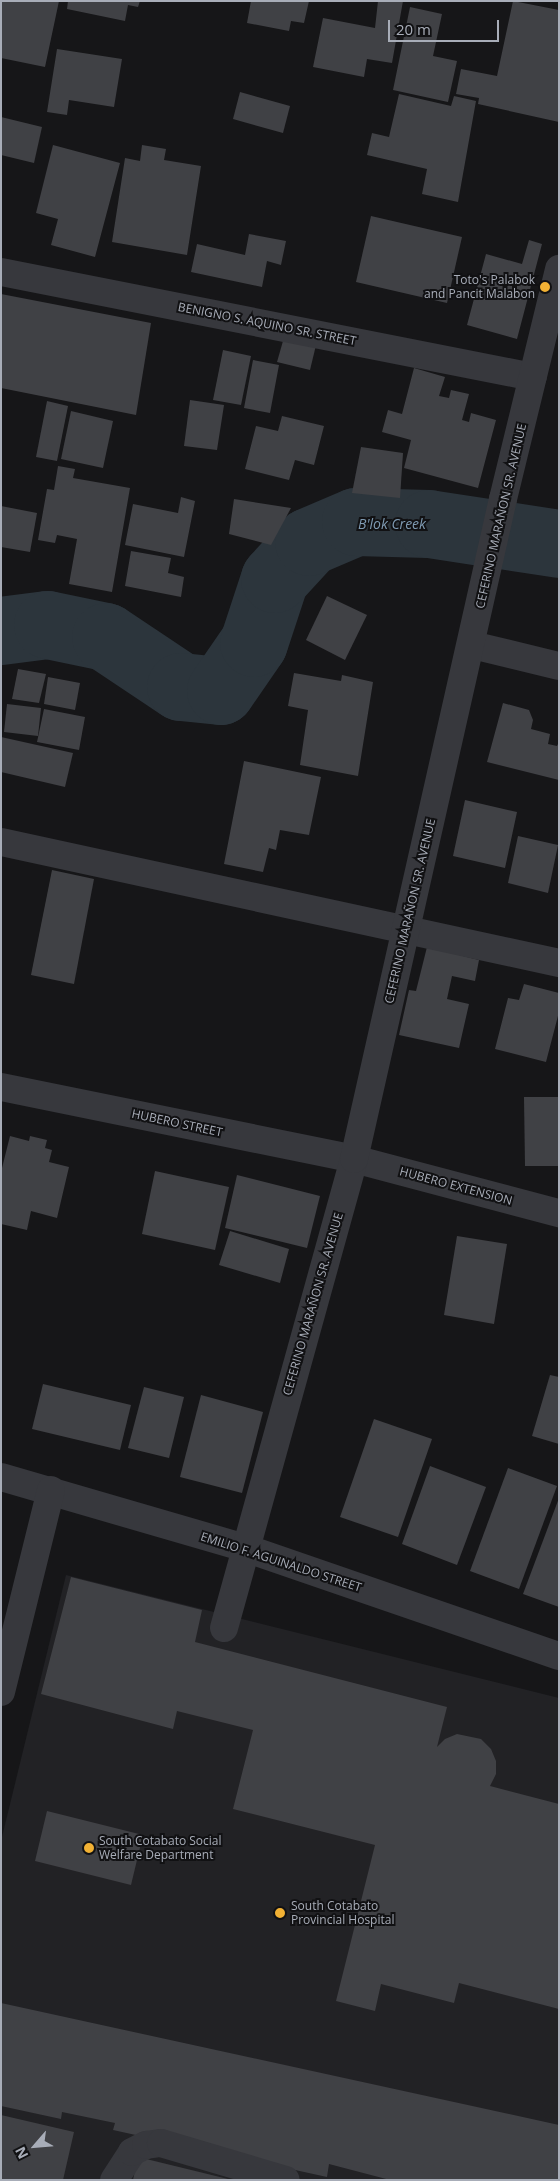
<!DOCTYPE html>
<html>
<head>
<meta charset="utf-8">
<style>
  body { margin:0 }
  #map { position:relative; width:560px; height:2181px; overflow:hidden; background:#161618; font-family:"Open Sans",sans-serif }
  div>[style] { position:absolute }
  .built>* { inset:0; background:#222225 }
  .river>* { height:68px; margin:-34px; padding:0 34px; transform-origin:34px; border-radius:34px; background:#2c353c }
  .building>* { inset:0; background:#404145 }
  .minor>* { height:28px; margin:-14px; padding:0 14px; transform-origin:14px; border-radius:14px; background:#37383d }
  .dots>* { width:14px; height:14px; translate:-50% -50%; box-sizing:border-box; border:2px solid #111113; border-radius:50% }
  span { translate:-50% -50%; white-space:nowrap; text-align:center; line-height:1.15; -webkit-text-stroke:4px #111113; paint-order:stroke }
  .poi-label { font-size:12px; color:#a8adb8 }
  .right { translate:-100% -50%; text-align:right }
  .left { translate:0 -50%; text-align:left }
  .street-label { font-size:12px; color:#a8adb8 }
  .water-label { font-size:14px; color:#7f9bb3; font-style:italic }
  .frame { position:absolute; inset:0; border:2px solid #a8adb8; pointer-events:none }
  .north { position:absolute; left:10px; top:2121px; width:50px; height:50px; -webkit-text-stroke:4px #111113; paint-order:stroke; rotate:243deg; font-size:14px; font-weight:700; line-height:20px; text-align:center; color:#a8adb8 }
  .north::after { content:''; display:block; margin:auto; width:18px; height:22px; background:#a8adb8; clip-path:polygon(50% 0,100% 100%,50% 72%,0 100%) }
  .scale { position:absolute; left:388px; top:20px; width:111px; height:22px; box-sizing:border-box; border:2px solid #a8adb8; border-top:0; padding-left:6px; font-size:15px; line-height:18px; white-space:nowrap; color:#a8adb8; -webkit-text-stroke:4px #111113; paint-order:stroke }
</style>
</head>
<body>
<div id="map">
  <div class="built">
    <i style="clip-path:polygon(66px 1575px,559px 1698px,559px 2180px,1px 2180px,1px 1841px)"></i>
  </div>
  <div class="river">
    <i style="left:1px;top:631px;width:47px;rotate:-7.3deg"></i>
    <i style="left:48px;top:625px;width:59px;rotate:11.7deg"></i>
    <i style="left:106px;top:637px;width:90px;rotate:33.7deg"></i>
    <i style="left:181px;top:687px;width:40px;rotate:5.7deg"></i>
    <i style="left:221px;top:691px;width:58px;rotate:-55.5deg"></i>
    <i style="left:254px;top:643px;width:67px;rotate:-71.8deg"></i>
    <i style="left:275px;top:579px;width:50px;rotate:-47.4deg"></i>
    <i style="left:309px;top:542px;width:51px;rotate:-23.1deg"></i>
    <i style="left:356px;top:522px;width:73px;rotate:1.6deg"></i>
    <i style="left:429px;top:524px;width:132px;rotate:8.7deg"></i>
  </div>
  <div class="building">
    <i style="clip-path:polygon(1px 1px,59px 1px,45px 67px,1px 58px)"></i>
    <i style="clip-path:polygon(68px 1px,140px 1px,138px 7px,128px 5px,125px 21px,67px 9px)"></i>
    <i style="clip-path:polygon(251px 1px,309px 1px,304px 23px,291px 21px,289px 31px,247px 23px)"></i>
    <i style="clip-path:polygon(378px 1px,403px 1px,392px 63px,367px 59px,364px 77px,313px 67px,323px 18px,375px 28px)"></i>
    <i style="clip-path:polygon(513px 1px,559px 10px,559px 122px,478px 104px,479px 98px,456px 94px,461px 69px,497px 76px)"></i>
    <i style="clip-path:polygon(410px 7px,442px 14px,433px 56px,457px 61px,448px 102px,393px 90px)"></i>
    <i style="clip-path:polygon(57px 49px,122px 59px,114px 107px,69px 100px,67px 115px,47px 112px)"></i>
    <i style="clip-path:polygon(240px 92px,290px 106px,283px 133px,233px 119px)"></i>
    <i style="clip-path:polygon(399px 94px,451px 106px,454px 96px,476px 101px,458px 202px,422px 194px,427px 169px,367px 155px,372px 133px,389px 137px)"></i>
    <i style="clip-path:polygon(1px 117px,42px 127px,34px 163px,1px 155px)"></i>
    <i style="clip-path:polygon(53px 145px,120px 163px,95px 257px,51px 245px,58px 219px,36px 213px)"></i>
    <i style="clip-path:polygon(142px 145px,166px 149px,164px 160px,201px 166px,187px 255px,112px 242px,125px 158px,140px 161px)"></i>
    <i style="clip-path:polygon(371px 216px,462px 237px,447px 303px,356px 282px)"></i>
    <i style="clip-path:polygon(249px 234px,286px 241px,281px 265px,267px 261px,262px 287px,191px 272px,197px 244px,245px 255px)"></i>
    <i style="clip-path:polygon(529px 240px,542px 244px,517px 339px,467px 325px,486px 254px,522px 264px)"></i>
    <i style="clip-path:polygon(1px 294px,151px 323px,136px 415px,1px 388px)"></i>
    <i style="clip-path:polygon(285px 334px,317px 341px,310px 370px,277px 362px)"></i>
    <i style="clip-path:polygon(223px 350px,251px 356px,241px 405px,213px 400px)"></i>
    <i style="clip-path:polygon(253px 360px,279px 365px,270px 413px,244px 408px)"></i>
    <i style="clip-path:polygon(414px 368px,445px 377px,439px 396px,449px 398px,451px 390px,469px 394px,462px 420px,469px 422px,471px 413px,496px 420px,478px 488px,404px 468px,411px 440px,382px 432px,388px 410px,402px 414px)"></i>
    <i style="clip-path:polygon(190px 400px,224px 405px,217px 450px,184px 446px)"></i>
    <i style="clip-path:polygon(47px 401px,68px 406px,57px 461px,36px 457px)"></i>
    <i style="clip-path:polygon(71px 411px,113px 421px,103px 468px,61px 459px)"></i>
    <i style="clip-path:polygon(282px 416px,324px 426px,314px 465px,295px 460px,289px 480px,245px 469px,256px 426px,278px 431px)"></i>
    <i style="clip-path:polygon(361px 447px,403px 453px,400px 498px,352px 493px)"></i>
    <i style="clip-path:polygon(58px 466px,75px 469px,73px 478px,130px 488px,112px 592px,69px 584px,77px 539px,57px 535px,55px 543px,38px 540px,47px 489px,54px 490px)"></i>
    <i style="clip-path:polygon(181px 497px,195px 501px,184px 557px,125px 545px,133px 504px,178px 513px)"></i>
    <i style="clip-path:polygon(234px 499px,291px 508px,271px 545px,229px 534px)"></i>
    <i style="clip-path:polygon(1px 506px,37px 513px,30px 552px,1px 547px)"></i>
    <i style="clip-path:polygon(131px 551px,171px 558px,168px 573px,184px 577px,181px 597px,125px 586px)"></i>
    <i style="clip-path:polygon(327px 596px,367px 615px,345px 660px,306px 640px)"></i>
    <i style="clip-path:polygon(18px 669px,46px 674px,39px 703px,12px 699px)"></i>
    <i style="clip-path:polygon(294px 673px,341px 681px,342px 675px,373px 682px,358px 776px,300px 765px,308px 710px,288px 706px)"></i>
    <i style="clip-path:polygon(48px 677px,80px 683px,75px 710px,44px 704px)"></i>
    <i style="clip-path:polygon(503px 703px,529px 710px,533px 720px,531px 729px,550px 734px,548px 744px,557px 746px,559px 742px,559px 780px,487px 762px)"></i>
    <i style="clip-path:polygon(7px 704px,41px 708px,38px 736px,4px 732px)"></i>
    <i style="clip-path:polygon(44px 709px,85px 717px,79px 750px,37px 742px)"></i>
    <i style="clip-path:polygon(1px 737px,73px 753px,65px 787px,1px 772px)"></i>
    <i style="clip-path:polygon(244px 761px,321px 777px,309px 835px,280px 830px,276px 850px,269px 848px,263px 872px,224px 864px)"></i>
    <i style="clip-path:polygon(465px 800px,517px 812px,505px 868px,453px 856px)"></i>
    <i style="clip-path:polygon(518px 836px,558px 845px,548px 893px,508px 883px)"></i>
    <i style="clip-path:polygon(52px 870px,94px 879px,74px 984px,31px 975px)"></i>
    <i style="clip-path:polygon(427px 947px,479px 960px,475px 981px,452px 976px,447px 999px,469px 1004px,459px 1048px,399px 1035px,409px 990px,416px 991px)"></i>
    <i style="clip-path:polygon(524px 984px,559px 993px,559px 1012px,546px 1062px,495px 1049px,508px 998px,519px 1000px)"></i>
    <i style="clip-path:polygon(524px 1097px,559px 1097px,559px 1166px,525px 1166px)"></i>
    <i style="clip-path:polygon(10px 1136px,29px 1141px,30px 1136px,47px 1140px,45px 1148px,52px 1150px,49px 1162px,69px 1167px,57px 1218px,31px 1211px,27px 1230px,1px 1224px,1px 1172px)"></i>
    <i style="clip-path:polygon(155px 1171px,229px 1187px,215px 1250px,142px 1234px)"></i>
    <i style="clip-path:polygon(237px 1175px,320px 1196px,307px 1248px,225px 1228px)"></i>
    <i style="clip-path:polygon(230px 1231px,289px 1249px,280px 1283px,219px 1265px)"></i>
    <i style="clip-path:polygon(457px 1236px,507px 1244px,494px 1324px,444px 1315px)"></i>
    <i style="clip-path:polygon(550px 1375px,559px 1377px,559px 1444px,532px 1436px)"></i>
    <i style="clip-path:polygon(43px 1384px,131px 1405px,120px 1450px,32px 1429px)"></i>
    <i style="clip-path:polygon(144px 1387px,184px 1397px,169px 1458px,128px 1448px)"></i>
    <i style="clip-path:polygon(201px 1395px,263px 1412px,242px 1493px,180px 1477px)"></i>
    <i style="clip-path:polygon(374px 1419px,432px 1439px,398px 1537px,340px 1517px)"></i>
    <i style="clip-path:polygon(430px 1466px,486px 1487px,457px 1565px,402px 1544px)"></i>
    <i style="clip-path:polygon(508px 1468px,557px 1486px,519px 1589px,470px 1571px)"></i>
    <i style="clip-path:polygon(559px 1498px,559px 1607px,523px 1594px)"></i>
    <i style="clip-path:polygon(71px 1577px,202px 1610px,195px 1642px,447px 1707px,437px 1747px,445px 1739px,457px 1734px,481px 1739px,491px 1749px,496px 1761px,496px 1774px,490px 1786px,559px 1804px,559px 2009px,459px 1983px,454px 2003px,381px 1984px,375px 2011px,336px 2001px,375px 1845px,233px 1809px,253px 1730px,177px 1711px,173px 1729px,41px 1694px)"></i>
    <i style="clip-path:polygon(47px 1811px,143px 1835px,131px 1885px,35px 1861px)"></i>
    <i style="clip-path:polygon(1px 2003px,559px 2125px,559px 2180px,390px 2180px,329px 2164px,327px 2177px,113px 2130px,115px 2123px,62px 2112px,61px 2119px,1px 2106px)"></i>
    <i style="clip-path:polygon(1px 2115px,74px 2132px,63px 2180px,1px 2180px)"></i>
    <i style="clip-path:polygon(138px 2157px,228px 2179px,228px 2180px,133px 2180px)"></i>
  </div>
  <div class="minor">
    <i style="left:1px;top:272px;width:542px;rotate:11.16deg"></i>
    <i style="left:472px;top:645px;width:89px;rotate:13.6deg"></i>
    <i style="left:1px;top:842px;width:571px;rotate:12.23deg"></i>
    <i style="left:1px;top:1087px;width:360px;rotate:11.5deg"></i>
    <i style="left:354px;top:1159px;width:212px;rotate:14.8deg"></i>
    <i style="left:1px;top:1477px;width:254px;rotate:16.2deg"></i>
    <i style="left:245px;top:1548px;width:332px;rotate:19deg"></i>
    <i style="left:224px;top:1628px;width:487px;rotate:-74.5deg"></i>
    <i style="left:354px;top:1159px;width:677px;rotate:-77.28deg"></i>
    <i style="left:503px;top:499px;width:237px;rotate:-76.3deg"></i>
    <i style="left:1px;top:1692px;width:208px;rotate:-76.1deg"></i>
    <i style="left:114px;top:2180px;width:33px;rotate:-57deg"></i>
    <i style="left:132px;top:2152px;width:16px;rotate:-27deg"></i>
    <i style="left:146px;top:2145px;width:15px;rotate:-8deg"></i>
    <i style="left:161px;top:2143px;width:130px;rotate:16.5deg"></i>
  </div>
  <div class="dots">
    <i style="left:545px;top:287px;background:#f2b134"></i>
    <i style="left:89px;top:1848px;background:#f2b134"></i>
    <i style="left:280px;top:1913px;background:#f2b134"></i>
  </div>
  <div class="poi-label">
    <span class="right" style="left:535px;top:287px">Toto's Palabok<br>and Pancit Malabon</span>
    <span class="left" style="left:99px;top:1848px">South Cotabato Social<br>Welfare Department</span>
    <span class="left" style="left:291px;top:1913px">South Cotabato<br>Provincial Hospital</span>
  </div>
  <div class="street-label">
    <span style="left:267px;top:324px;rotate:11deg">BENIGNO S. AQUINO SR. STREET</span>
    <span style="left:501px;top:516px;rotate:-77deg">CEFERINO MARAÑON SR. AVENUE</span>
    <span style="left:410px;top:911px;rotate:-77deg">CEFERINO MARAÑON SR. AVENUE</span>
    <span style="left:177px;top:1123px;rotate:12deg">HUBERO STREET</span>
    <span style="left:456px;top:1186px;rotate:15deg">HUBERO EXTENSION</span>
    <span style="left:313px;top:1304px;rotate:-74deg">CEFERINO MARAÑON SR. AVENUE</span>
    <span style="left:281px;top:1562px;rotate:18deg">EMILIO F. AGUINALDO STREET</span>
  </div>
  <div class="water-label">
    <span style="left:392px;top:524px">B'lok Creek</span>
  </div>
  <div class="frame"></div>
  <div class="north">N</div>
  <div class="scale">20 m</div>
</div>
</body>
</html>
